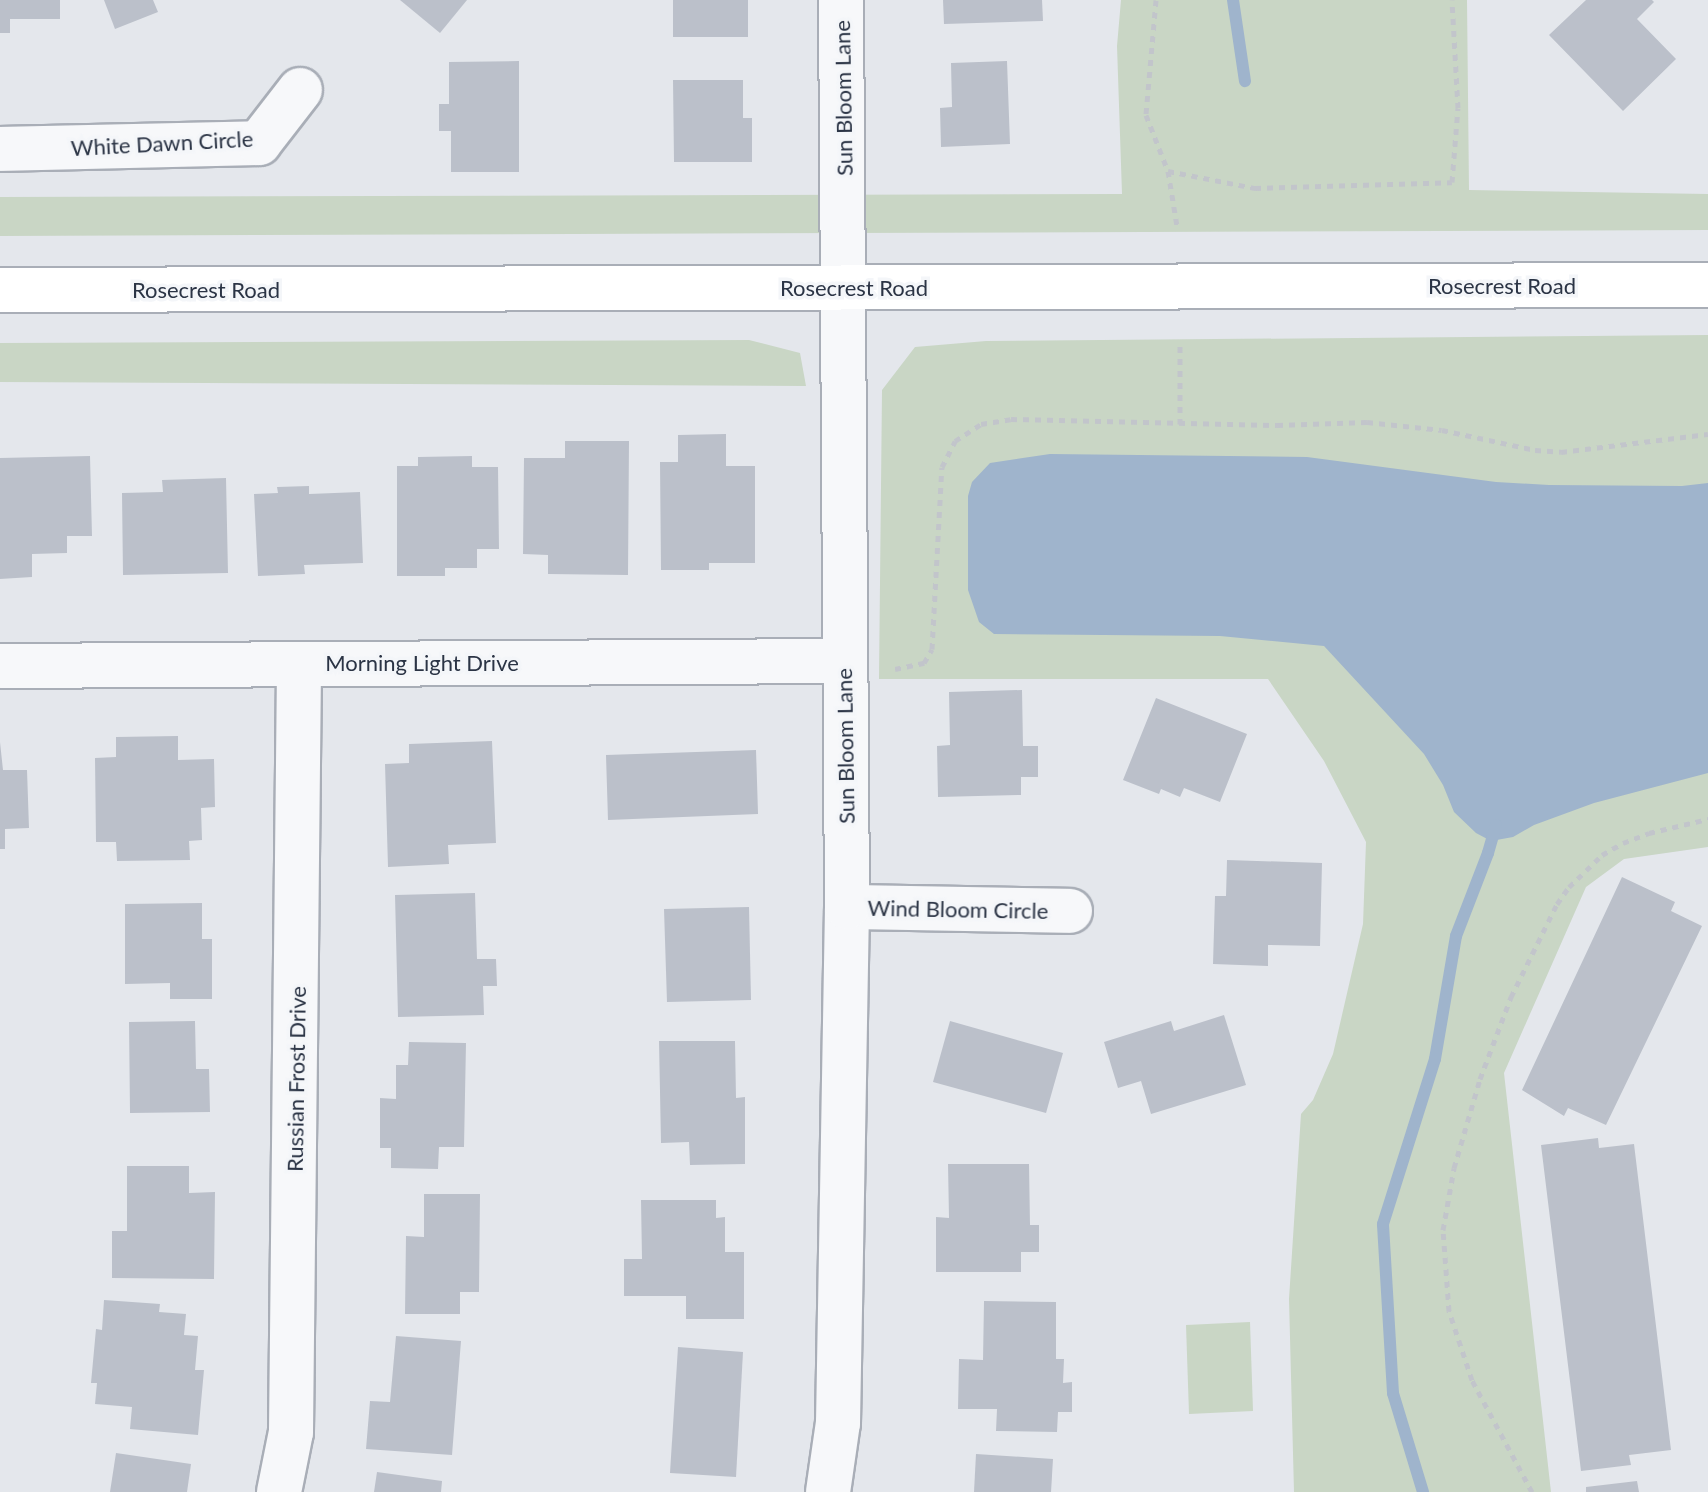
<!DOCTYPE html>
<html>
<head>
<meta charset="utf-8">
<style>
  body { margin:0 }
  #map { position:relative; width:1708px; height:1492px; overflow:hidden; background:#e4e7ec; font-family:Lato,sans-serif }
  div>[style] { position:absolute }
  .green>* { inset:0; background:#c9d6c5 }
  .water>* { inset:0; background:#9fb4cc }
  .stream>* { height:12px; margin:-6px; padding:0 6px; transform-origin:6px; border-radius:6px; background:#9fb4cc }
  .building>* { inset:0; background:#bbc0ca }
  .path>* { height:5px; margin-top:-2.5px; transform-origin:0; background:repeating-linear-gradient(90deg,#c2c5cb 0 6px,transparent 0 12px) }
  .roads { filter:drop-shadow(2px 0 #a9aeb7) drop-shadow(-2px 0 #a9aeb7) drop-shadow(0 2px #a9aeb7) drop-shadow(0 -2px #a9aeb7) }
  .minor>* { height:44px; margin:-22px; padding:0 22px; transform-origin:22px; border-radius:22px; background:#f7f8fa }
  .secondary>* { height:44px; margin:-22px; padding:0 22px; transform-origin:22px; border-radius:22px; background:#fff }
  span { translate:-50% -50%; white-space:nowrap; text-align:center; line-height:1.15; -webkit-text-stroke:7px #f4f6f9; paint-order:stroke }
  .street-label { font-size:22px; color:#2b3445 }
</style>
</head>
<body>
<div id="map">
  <div class="green">
    <i style="clip-path:polygon(1121px 0,1467px 0,1469px 190px,1708px 194px,1708px 230px,0 236px,0 197px,1122px 194px,1117px 46px)"></i>
    <i style="clip-path:polygon(1708px 335px,1708px 847px,1624px 859px,1586px 887px,1504px 1073px,1551px 1492px,1294px 1492px,1289px 1299px,1301px 1114px,1313px 1100px,1333px 1054px,1363px 924px,1366px 842px,1324px 761px,1268px 679px,879px 679px,882px 390px,915px 347px,986px 341px)"></i>
    <i style="clip-path:polygon(749px 340px,800px 353px,806px 386px,0 382px,0 343px)"></i>
    <i style="clip-path:polygon(1250px 1322px,1253px 1411px,1189px 1414px,1186px 1325px)"></i>
  </div>
  <div class="water">
    <i style="clip-path:polygon(1050px 454px,1307px 457px,1496px 482px,1549px 485px,1682px 486px,1708px 483px,1708px 773px,1594px 803px,1534px 825px,1513px 837px,1491px 841px,1476px 833px,1454px 812px,1443px 785px,1424px 754px,1324px 646px,1220px 636px,994px 634px,979px 622px,968px 590px,968px 496px,972px 482px,990px 463px)"></i>
  </div>
  <div class="stream">
    <i style="left:1233px;top:0;width:82px;rotate:81.6deg"></i>
    <i style="left:1423px;top:1492px;width:103px;rotate:-106.9deg"></i>
    <i style="left:1393px;top:1393px;width:169px;rotate:-93.4deg"></i>
    <i style="left:1383px;top:1224px;width:173px;rotate:-72.5deg"></i>
    <i style="left:1435px;top:1059px;width:125px;rotate:-80.3deg"></i>
    <i style="left:1456px;top:936px;width:89px;rotate:-68.9deg"></i>
    <i style="left:1488px;top:853px;width:29px;rotate:-74deg"></i>
  </div>
  <div class="building">
    <i style="clip-path:polygon(0 0,60px 0,60px 19px,10px 19px,10px 33px,0 33px)"></i>
    <i style="clip-path:polygon(104px 0,153px 0,158px 12px,115px 29px)"></i>
    <i style="clip-path:polygon(400px 0,467px 0,440px 33px)"></i>
    <i style="clip-path:polygon(673px 0,748px 0,748px 37px,673px 37px)"></i>
    <i style="clip-path:polygon(943px 0,1042px 0,1043px 21px,944px 24px)"></i>
    <i style="clip-path:polygon(1586px 0,1652px 0,1654px 2px,1637px 19px,1676px 59px,1623px 111px,1549px 35px)"></i>
    <i style="clip-path:polygon(519px 61px,519px 172px,451px 172px,451px 131px,439px 131px,439px 104px,449px 104px,449px 62px)"></i>
    <i style="clip-path:polygon(1007px 61px,1010px 144px,941px 147px,940px 108px,952px 107px,951px 63px)"></i>
    <i style="clip-path:polygon(673px 80px,743px 80px,743px 118px,752px 118px,752px 162px,674px 162px)"></i>
    <i style="clip-path:polygon(726px 434px,726px 466px,755px 466px,755px 563px,709px 563px,709px 570px,661px 570px,660px 462px,678px 462px,678px 435px)"></i>
    <i style="clip-path:polygon(565px 441px,629px 441px,628px 575px,548px 574px,548px 555px,523px 554px,524px 458px,565px 458px)"></i>
    <i style="clip-path:polygon(90px 456px,92px 536px,67px 536px,67px 553px,32px 554px,32px 577px,0 579px,0 458px)"></i>
    <i style="clip-path:polygon(472px 456px,472px 467px,498px 467px,499px 549px,477px 549px,477px 568px,445px 568px,445px 576px,397px 576px,397px 466px,418px 466px,418px 457px)"></i>
    <i style="clip-path:polygon(226px 478px,228px 573px,123px 575px,122px 493px,163px 492px,162px 480px)"></i>
    <i style="clip-path:polygon(309px 486px,309px 494px,360px 492px,363px 563px,304px 565px,305px 574px,258px 576px,254px 494px,278px 493px,277px 487px)"></i>
    <i style="clip-path:polygon(1022px 690px,1023px 746px,1038px 746px,1038px 777px,1021px 777px,1021px 795px,938px 797px,937px 746px,950px 745px,949px 692px)"></i>
    <i style="clip-path:polygon(1156px 698px,1247px 734px,1220px 802px,1184px 788px,1180px 797px,1161px 789px,1159px 794px,1123px 780px)"></i>
    <i style="clip-path:polygon(178px 736px,178px 760px,214px 759px,215px 807px,201px 808px,202px 840px,189px 841px,190px 860px,117px 861px,116px 842px,96px 842px,95px 758px,116px 757px,116px 737px)"></i>
    <i style="clip-path:polygon(492px 741px,496px 843px,448px 845px,449px 864px,388px 867px,385px 764px,409px 763px,409px 744px)"></i>
    <i style="clip-path:polygon(0 742px,3px 770px,27px 770px,29px 828px,5px 829px,5px 849px,0 849px)"></i>
    <i style="clip-path:polygon(756px 750px,758px 814px,608px 820px,606px 755px)"></i>
    <i style="clip-path:polygon(1227px 860px,1322px 863px,1320px 946px,1268px 945px,1268px 966px,1213px 964px,1215px 896px,1226px 896px)"></i>
    <i style="clip-path:polygon(1622px 877px,1675px 902px,1671px 911px,1702px 926px,1606px 1125px,1568px 1108px,1564px 1116px,1522px 1090px)"></i>
    <i style="clip-path:polygon(475px 893px,477px 959px,496px 959px,497px 986px,483px 986px,484px 1015px,398px 1017px,395px 895px)"></i>
    <i style="clip-path:polygon(202px 903px,202px 939px,212px 939px,212px 999px,170px 999px,170px 983px,125px 984px,125px 904px)"></i>
    <i style="clip-path:polygon(749px 907px,751px 1000px,667px 1002px,664px 909px)"></i>
    <i style="clip-path:polygon(1224px 1015px,1246px 1085px,1151px 1114px,1141px 1081px,1118px 1088px,1104px 1042px,1171px 1021px,1174px 1031px)"></i>
    <i style="clip-path:polygon(195px 1021px,196px 1069px,209px 1069px,210px 1112px,130px 1113px,129px 1022px)"></i>
    <i style="clip-path:polygon(950px 1021px,1063px 1053px,1046px 1113px,933px 1082px)"></i>
    <i style="clip-path:polygon(659px 1041px,735px 1041px,736px 1098px,745px 1097px,745px 1164px,690px 1165px,689px 1142px,661px 1143px)"></i>
    <i style="clip-path:polygon(409px 1042px,466px 1043px,464px 1147px,439px 1147px,438px 1169px,391px 1168px,391px 1148px,380px 1148px,380px 1098px,396px 1099px,396px 1065px,408px 1065px)"></i>
    <i style="clip-path:polygon(1598px 1138px,1599px 1148px,1634px 1144px,1671px 1450px,1629px 1455px,1631px 1465px,1581px 1471px,1541px 1145px)"></i>
    <i style="clip-path:polygon(948px 1164px,1029px 1164px,1030px 1225px,1039px 1225px,1039px 1252px,1021px 1252px,1021px 1272px,936px 1272px,936px 1217px,949px 1218px)"></i>
    <i style="clip-path:polygon(127px 1166px,189px 1166px,189px 1193px,215px 1192px,214px 1279px,112px 1278px,112px 1231px,127px 1231px)"></i>
    <i style="clip-path:polygon(424px 1194px,480px 1194px,479px 1292px,460px 1292px,460px 1314px,405px 1314px,406px 1236px,424px 1237px)"></i>
    <i style="clip-path:polygon(641px 1200px,716px 1200px,716px 1218px,725px 1217px,725px 1252px,744px 1252px,744px 1319px,686px 1319px,686px 1296px,624px 1296px,624px 1259px,642px 1259px)"></i>
    <i style="clip-path:polygon(104px 1300px,160px 1304px,159px 1312px,186px 1314px,184px 1335px,198px 1336px,195px 1370px,204px 1370px,198px 1435px,130px 1429px,132px 1407px,95px 1404px,97px 1383px,91px 1383px,96px 1329px,102px 1330px)"></i>
    <i style="clip-path:polygon(984px 1301px,1056px 1302px,1056px 1359px,1064px 1359px,1063px 1383px,1072px 1382px,1072px 1412px,1058px 1412px,1057px 1432px,996px 1431px,997px 1409px,958px 1409px,959px 1359px,983px 1360px)"></i>
    <i style="clip-path:polygon(396px 1336px,461px 1341px,452px 1455px,366px 1449px,370px 1401px,390px 1402px)"></i>
    <i style="clip-path:polygon(678px 1347px,743px 1352px,736px 1477px,670px 1473px)"></i>
    <i style="clip-path:polygon(116px 1453px,191px 1464px,187px 1492px,110px 1492px)"></i>
    <i style="clip-path:polygon(976px 1454px,1053px 1459px,1051px 1492px,974px 1492px)"></i>
    <i style="clip-path:polygon(377px 1472px,442px 1481px,441px 1492px,374px 1492px)"></i>
    <i style="clip-path:polygon(1637px 1481px,1639px 1492px,1586px 1492px,1586px 1487px)"></i>
  </div>
  <div class="path">
    <i style="left:1156px;top:0;width:115px;rotate:95deg"></i>
    <i style="left:1146px;top:115px;width:60px;rotate:68.6deg"></i>
    <i style="left:1168px;top:171px;width:56px;rotate:80.7deg"></i>
    <i style="left:1168px;top:171px;width:89px;rotate:11.1deg"></i>
    <i style="left:1255px;top:188px;width:197px;rotate:-1.7deg"></i>
    <i style="left:1452px;top:182px;width:74px;rotate:-85.4deg"></i>
    <i style="left:1458px;top:108px;width:108px;rotate:-93.2deg"></i>
    <i style="left:1180px;top:424px;width:80px;rotate:-90deg"></i>
    <i style="left:895px;top:669px;width:30px;rotate:-12deg"></i>
    <i style="left:924px;top:663px;width:16px;rotate:-60deg"></i>
    <i style="left:932px;top:649px;width:182px;rotate:-86.9deg"></i>
    <i style="left:942px;top:467px;width:29px;rotate:-63deg"></i>
    <i style="left:955px;top:441px;width:31px;rotate:-33deg"></i>
    <i style="left:981px;top:424px;width:30px;rotate:-9deg"></i>
    <i style="left:1011px;top:419px;width:266px;rotate:1.3deg"></i>
    <i style="left:1277px;top:425px;width:90px;rotate:-1.9deg"></i>
    <i style="left:1367px;top:422px;width:75px;rotate:6.1deg"></i>
    <i style="left:1442px;top:430px;width:95px;rotate:12.1deg"></i>
    <i style="left:1535px;top:450px;width:26px;rotate:4deg"></i>
    <i style="left:1561px;top:452px;width:148px;rotate:-7deg"></i>
    <i style="left:1532px;top:1492px;width:127px;rotate:-118.2deg"></i>
    <i style="left:1472px;top:1380px;width:73px;rotate:-108.4deg"></i>
    <i style="left:1449px;top:1311px;width:81px;rotate:-94.2deg"></i>
    <i style="left:1443px;top:1230px;width:63px;rotate:-79.9deg"></i>
    <i style="left:1454px;top:1168px;width:93px;rotate:-73.7deg"></i>
    <i style="left:1480px;top:1079px;width:88px;rotate:-69.3deg"></i>
    <i style="left:1511px;top:997px;width:104px;rotate:-63.7deg"></i>
    <i style="left:1557px;top:904px;width:21px;rotate:-55deg"></i>
    <i style="left:1569px;top:887px;width:46px;rotate:-44.1deg"></i>
    <i style="left:1602px;top:855px;width:24px;rotate:-30deg"></i>
    <i style="left:1623px;top:843px;width:28px;rotate:-21deg"></i>
    <i style="left:1649px;top:833px;width:61px;rotate:-13.3deg"></i>
  </div>
  <div class="roads">
    <div class="minor">
      <i style="left:0;top:149px;width:259px;rotate:-1.3deg"></i>
      <i style="left:259px;top:143px;width:67px;rotate:-52.3deg"></i>
      <i style="left:0;top:666px;width:843px;rotate:-0.34deg"></i>
      <i style="left:847px;top:907px;width:223px;rotate:1deg"></i>
      <i style="left:279px;top:1492px;width:61px;rotate:-78.7deg"></i>
      <i style="left:291px;top:1432px;width:768px;rotate:-89.4deg"></i>
      <i style="left:828px;top:1492px;width:70px;rotate:-81.8deg"></i>
      <i style="left:838px;top:1423px;width:516px;rotate:-89deg"></i>
      <i style="left:847px;top:907px;width:907px;rotate:-90.38deg"></i>
    </div>
    <div class="secondary">
      <i style="left:0;top:290px;width:1708px;rotate:-0.17deg"></i>
    </div>
  </div>
  <div class="street-label">
    <span style="left:843px;top:98px;rotate:-91deg">Sun Bloom Lane</span>
    <span style="left:162px;top:143px;rotate:-3deg">White Dawn Circle</span>
    <span style="left:1502px;top:286px">Rosecrest Road</span>
    <span style="left:854px;top:288px">Rosecrest Road</span>
    <span style="left:206px;top:290px">Rosecrest Road</span>
    <span style="left:422px;top:663px">Morning Light Drive</span>
    <span style="left:845px;top:746px;rotate:-91deg">Sun Bloom Lane</span>
    <span style="left:958px;top:909px;rotate:1deg">Wind Bloom Circle</span>
    <span style="left:296px;top:1079px;rotate:-89deg">Russian Frost Drive</span>
  </div>
</div>
</body>
</html>
